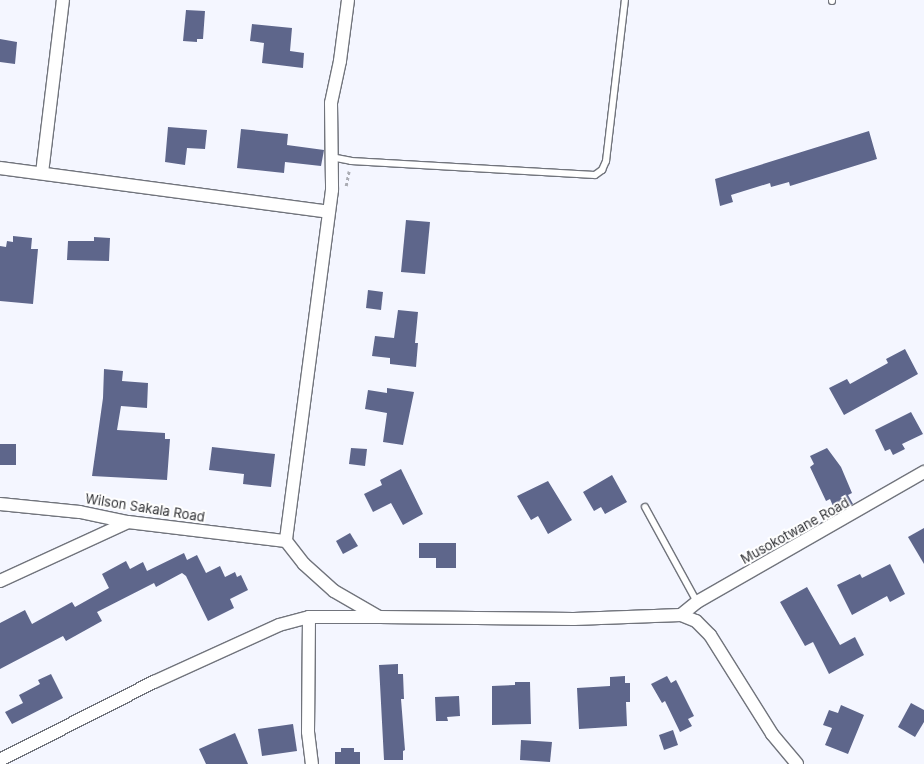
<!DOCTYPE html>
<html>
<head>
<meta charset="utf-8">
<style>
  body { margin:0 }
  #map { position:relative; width:924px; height:764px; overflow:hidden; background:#f4f6ff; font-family:Inter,sans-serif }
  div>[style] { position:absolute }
  .building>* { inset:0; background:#5e668b }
  .path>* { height:2.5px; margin-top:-1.25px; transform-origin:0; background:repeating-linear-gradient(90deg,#abadb4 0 3px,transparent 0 6px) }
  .roads { filter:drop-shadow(1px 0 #71747c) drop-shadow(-1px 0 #71747c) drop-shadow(0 1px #71747c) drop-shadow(0 -1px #71747c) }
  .lane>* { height:6px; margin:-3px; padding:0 3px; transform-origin:3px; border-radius:3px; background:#fff }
  .street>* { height:12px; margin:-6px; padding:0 6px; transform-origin:6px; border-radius:6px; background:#fff }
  span { translate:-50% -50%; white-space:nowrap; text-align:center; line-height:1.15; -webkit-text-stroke:4px #fff; paint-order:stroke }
  .street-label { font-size:13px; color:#2e2f33 }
</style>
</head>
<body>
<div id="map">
  <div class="building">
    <i style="clip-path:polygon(186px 10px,205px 11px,203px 39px,197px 39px,197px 42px,183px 41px)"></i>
    <i style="clip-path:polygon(252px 24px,292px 28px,290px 51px,304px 53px,303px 68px,262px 63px,264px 43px,250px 41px)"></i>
    <i style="clip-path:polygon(0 39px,17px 42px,15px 64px,0 62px)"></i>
    <i style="clip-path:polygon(168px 127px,207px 130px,205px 149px,187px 148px,185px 165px,165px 162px)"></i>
    <i style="clip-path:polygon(241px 129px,288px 134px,287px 145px,324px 150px,321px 166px,285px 162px,284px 173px,237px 168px)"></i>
    <i style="clip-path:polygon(869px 131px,877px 159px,790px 186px,789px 182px,771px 187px,770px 183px,731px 195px,733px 202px,720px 206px,715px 179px)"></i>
    <i style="clip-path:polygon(406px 220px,430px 222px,425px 274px,401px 272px)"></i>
    <i style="clip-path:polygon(13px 236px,32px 238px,31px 249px,38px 249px,33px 304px,0 301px,0 246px,6px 247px,7px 241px,13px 242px)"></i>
    <i style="clip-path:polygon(94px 237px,110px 238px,109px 261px,67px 260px,68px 241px,94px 241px)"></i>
    <i style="clip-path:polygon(368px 290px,383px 292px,381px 310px,366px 308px)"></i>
    <i style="clip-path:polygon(398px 310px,418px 312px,415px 343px,418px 343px,416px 367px,390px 364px,390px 358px,372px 356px,375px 336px,394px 338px)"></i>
    <i style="clip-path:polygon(905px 349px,918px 374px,844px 415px,829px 388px,847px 379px,850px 384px,888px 363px,886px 359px)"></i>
    <i style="clip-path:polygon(104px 369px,123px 371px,122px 381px,148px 383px,147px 408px,121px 406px,117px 430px,165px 433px,165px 439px,170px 439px,167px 480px,92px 476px,103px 398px)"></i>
    <i style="clip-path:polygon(387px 388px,414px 392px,403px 445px,383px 442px,387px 413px,365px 409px,368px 390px,387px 393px)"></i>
    <i style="clip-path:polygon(911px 412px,923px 434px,902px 444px,905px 449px,893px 455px,890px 449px,885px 451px,875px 430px)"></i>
    <i style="clip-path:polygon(0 444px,16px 444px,16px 465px,0 465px)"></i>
    <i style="clip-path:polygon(212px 447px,275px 454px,271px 487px,243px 484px,244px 474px,209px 470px)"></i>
    <i style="clip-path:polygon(351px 448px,367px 449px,365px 466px,349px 464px)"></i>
    <i style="clip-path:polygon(827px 448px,841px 467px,852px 493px,848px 495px,853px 504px,836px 513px,830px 499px,826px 501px,810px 467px,814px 464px,810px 456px)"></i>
    <i style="clip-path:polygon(401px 469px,423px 514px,403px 525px,391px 503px,373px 512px,364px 494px,382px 485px,380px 480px)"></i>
    <i style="clip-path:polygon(612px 475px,627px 502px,605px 514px,601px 507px,594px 511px,583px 492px)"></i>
    <i style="clip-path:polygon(548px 481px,572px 520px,548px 534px,538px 516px,531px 520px,517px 496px)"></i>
    <i style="clip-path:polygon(924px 528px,924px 564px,908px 537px)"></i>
    <i style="clip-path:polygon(350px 533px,358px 546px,343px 554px,336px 541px)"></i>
    <i style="clip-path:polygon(419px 543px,456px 543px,456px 568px,436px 568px,436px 558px,419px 558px)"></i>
    <i style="clip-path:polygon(184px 553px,187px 560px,197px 555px,206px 573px,220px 566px,225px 577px,235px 572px,237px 577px,241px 575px,248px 590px,230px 599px,234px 608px,208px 621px,186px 576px,182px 573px,156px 587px,154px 583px,97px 612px,102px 621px,66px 641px,63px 636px,0 669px,0 623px,25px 610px,32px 624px,72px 602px,75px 607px,109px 588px,102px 574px,126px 561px,130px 569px,143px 562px,147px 571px)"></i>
    <i style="clip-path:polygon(890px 564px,905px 594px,890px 602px,887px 596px,852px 615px,837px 585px,860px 574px,862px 578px)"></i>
    <i style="clip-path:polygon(807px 587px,840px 645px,855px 637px,864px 655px,829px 674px,813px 642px,805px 646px,780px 602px)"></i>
    <i style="clip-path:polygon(398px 664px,398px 674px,403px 674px,404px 699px,401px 699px,405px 750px,403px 751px,403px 760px,384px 760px,379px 665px)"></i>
    <i style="clip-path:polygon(51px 674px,63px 698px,12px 724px,5px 712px,23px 703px,19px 695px,40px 684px,38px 680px)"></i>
    <i style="clip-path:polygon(625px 676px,625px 683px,630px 683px,630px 702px,626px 702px,627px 726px,579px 729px,577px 688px,610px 686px,610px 677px)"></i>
    <i style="clip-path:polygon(667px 676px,671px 683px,676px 680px,694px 716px,688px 719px,692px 726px,680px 732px,665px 701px,662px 703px,651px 684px)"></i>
    <i style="clip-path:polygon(515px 682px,530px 682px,531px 724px,492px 725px,492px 686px,515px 685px)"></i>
    <i style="clip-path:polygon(459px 696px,460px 716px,447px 717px,448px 721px,436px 721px,435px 697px)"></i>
    <i style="clip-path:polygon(911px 703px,924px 710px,924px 722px,915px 737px,898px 727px)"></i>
    <i style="clip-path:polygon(841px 705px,864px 715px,848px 754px,825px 745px,832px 728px,823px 725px,829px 710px,838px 713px)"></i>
    <i style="clip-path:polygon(293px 724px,297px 751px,262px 756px,258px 729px)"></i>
    <i style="clip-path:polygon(673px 730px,678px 745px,664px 750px,659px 735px)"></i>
    <i style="clip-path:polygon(235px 733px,248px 764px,206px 764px,199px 749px)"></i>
    <i style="clip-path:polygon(521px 740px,552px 742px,550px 762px,520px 760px)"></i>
    <i style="clip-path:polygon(341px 748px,354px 748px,354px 752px,360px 752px,360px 764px,335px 764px,335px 752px,341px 752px)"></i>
  </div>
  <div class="path">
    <i style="left:346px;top:186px;width:15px;rotate:-79deg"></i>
  </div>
  <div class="roads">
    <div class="lane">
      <i style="left:832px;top:0;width:1px;rotate:90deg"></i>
      <i style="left:331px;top:157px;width:20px;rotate:11deg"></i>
      <i style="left:351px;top:161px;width:244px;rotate:3.3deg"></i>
      <i style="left:595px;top:175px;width:9px;rotate:-36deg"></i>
      <i style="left:602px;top:170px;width:10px;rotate:-66deg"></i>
      <i style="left:606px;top:161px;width:162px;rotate:-83.3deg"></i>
      <i style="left:645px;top:507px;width:108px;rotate:61.3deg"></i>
    </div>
    <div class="street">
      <i style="left:348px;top:0;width:62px;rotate:97.5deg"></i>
      <i style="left:340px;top:61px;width:43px;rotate:102.1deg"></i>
      <i style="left:331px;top:103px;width:87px;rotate:89.3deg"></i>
      <i style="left:332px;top:190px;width:354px;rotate:97.5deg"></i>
      <i style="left:286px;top:541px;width:29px;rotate:52deg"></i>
      <i style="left:304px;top:564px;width:40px;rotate:42deg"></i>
      <i style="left:334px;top:591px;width:52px;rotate:30deg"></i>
      <i style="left:379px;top:617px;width:195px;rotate:0.6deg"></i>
      <i style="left:574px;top:619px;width:107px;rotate:-2.1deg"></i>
      <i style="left:681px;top:615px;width:16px;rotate:22deg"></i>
      <i style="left:696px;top:621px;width:20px;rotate:45deg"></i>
      <i style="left:710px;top:635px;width:117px;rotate:57.9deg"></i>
      <i style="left:772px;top:734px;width:39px;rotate:50deg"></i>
      <i style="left:0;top:168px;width:331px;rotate:7.6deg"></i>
      <i style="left:42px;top:173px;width:174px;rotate:-83.1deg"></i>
      <i style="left:0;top:504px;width:80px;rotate:5.7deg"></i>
      <i style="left:80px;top:512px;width:49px;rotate:11.8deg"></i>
      <i style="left:128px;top:522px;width:159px;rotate:6.9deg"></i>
      <i style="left:0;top:581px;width:141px;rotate:-24.7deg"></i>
      <i style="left:681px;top:615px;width:21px;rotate:-39deg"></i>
      <i style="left:697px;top:602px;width:262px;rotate:-29.8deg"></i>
      <i style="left:309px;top:617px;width:115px;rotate:90.5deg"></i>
      <i style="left:308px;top:732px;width:32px;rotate:83deg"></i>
      <i style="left:0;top:760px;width:173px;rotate:-26.9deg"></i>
      <i style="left:154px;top:682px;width:137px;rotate:-24.5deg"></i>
      <i style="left:279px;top:625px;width:31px;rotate:-15deg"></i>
      <i style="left:309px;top:617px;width:70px"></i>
    </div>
  </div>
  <div class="street-label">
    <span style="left:145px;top:508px;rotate:9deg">Wilson Sakala Road</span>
    <span style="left:795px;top:531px;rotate:-29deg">Musokotwane Road</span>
  </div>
</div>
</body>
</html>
